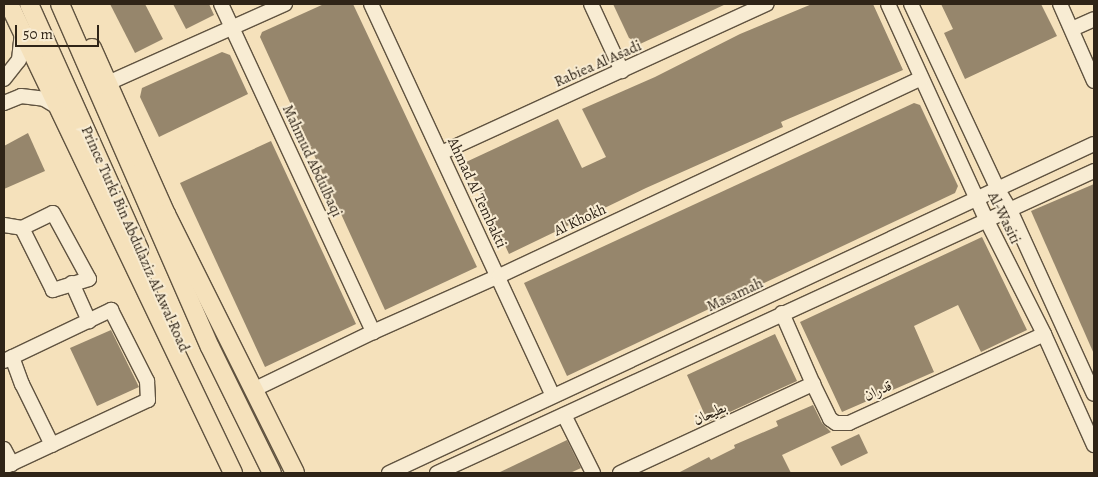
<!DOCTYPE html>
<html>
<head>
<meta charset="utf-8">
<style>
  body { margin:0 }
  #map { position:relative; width:1098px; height:477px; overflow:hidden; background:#f5e1bb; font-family:Alegreya,Amiri,serif }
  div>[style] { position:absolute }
  .building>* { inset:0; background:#96866c }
  .roads { filter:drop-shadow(1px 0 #605340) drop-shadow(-1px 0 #605340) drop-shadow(0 1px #605340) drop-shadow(0 -1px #605340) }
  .minor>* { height:14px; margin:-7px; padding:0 7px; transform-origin:7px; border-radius:7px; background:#f8ecd3 }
  .major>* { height:18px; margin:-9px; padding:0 9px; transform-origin:9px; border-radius:9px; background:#f5e1bb }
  span { translate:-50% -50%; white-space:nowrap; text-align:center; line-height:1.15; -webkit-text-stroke:4px #f8ecd3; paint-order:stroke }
  .street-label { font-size:15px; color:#2f2417 }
  .frame { position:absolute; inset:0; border:5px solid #2f2417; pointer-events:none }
  .scale { position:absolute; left:15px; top:25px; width:84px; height:22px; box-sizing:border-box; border:2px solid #2f2417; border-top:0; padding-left:6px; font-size:15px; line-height:18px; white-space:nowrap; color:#2f2417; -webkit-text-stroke:4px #f8ecd3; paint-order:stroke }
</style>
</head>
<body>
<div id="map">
  <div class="building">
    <i style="clip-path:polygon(110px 4px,145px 4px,163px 39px,135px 53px)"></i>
    <i style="clip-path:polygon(173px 4px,209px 4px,214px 15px,186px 29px)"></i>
    <i style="clip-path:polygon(324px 4px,353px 4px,477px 267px,385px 310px,260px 37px,262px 32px)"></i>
    <i style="clip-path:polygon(613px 4px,726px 4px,640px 44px,629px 38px)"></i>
    <i style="clip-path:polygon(812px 4px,873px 4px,903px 70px,781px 122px,783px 127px,646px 188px,509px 254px,466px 162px,558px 119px,582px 168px,606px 157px,582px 109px,655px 77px,740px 34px)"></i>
    <i style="clip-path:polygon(941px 4px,1041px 4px,1057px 36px,965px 79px,944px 33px,953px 29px)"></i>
    <i style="clip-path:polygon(222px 52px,230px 55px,248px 94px,159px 137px,140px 97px,142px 88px)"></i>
    <i style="clip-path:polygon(914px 103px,920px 105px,958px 186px,955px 193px,567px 376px,524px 283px)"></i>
    <i style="clip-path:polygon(28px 133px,45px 171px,4px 189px,4px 146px)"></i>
    <i style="clip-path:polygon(271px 141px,356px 324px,265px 367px,180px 183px)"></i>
    <i style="clip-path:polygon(1094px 184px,1094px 354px,1031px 211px)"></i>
    <i style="clip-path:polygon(982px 237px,1027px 330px,981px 352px,958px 305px,914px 326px,934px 372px,842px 412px,800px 322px)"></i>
    <i style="clip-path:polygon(111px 330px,139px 387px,97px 406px,70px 348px)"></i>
    <i style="clip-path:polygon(775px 334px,797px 381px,708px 422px,687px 375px)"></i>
    <i style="clip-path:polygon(813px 405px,822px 423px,831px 432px,782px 455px,791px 473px,678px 473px,709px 457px,711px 460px,735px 448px,734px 445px,778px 426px,776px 421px)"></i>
    <i style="clip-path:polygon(859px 434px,868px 453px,841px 466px,831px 447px)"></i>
    <i style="clip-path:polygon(567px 440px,581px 468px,570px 473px,498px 473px)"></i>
  </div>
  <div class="roads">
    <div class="minor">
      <i style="left:221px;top:4px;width:362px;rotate:65.1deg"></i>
      <i style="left:371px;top:4px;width:432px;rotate:65.1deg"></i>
      <i style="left:591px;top:4px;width:74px;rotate:65.2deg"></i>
      <i style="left:888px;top:4px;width:239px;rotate:65.5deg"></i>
      <i style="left:987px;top:221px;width:127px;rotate:63.2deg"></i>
      <i style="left:1044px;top:334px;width:122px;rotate:65.8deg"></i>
      <i style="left:911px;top:4px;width:205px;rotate:64.9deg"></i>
      <i style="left:998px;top:190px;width:23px;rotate:59deg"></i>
      <i style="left:1010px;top:210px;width:202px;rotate:65.5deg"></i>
      <i style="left:1060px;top:4px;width:84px;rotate:66.2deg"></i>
      <i style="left:1072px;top:29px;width:24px;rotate:-24deg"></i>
      <i style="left:4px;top:79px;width:24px;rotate:-52deg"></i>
      <i style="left:19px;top:60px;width:30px;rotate:-84deg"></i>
      <i style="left:108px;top:83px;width:194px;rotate:-24.1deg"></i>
      <i style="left:4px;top:103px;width:18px;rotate:-22deg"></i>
      <i style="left:21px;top:96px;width:23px;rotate:7deg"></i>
      <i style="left:44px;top:99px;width:17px;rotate:31deg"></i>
      <i style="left:441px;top:153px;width:358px;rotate:-24.6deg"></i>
      <i style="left:4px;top:225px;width:18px;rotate:9deg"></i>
      <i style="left:22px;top:228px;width:34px;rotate:-26deg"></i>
      <i style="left:53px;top:213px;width:75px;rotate:61.4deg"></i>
      <i style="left:89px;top:279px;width:38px;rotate:163deg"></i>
      <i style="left:53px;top:290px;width:69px;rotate:-116.6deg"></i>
      <i style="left:72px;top:283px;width:42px;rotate:65.9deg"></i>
      <i style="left:782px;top:313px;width:77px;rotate:66.4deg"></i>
      <i style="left:813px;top:384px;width:39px;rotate:64deg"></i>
      <i style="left:830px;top:419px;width:7px;rotate:34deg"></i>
      <i style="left:836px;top:423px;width:13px"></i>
      <i style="left:849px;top:423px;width:214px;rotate:-24.5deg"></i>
      <i style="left:12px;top:357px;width:29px;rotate:70deg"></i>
      <i style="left:22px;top:384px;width:68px;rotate:63.8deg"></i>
      <i style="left:4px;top:361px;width:119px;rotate:-25.5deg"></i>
      <i style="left:111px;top:310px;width:80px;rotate:63.1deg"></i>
      <i style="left:147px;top:381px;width:19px;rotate:87deg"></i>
      <i style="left:148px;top:400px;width:159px;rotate:155deg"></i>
      <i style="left:253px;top:390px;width:133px;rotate:-25.8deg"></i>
      <i style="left:373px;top:332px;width:138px;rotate:-24deg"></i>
      <i style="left:499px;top:276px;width:466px;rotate:-25.1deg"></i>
      <i style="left:564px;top:415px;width:65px;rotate:63.4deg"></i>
      <i style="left:4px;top:449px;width:17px;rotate:62deg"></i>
      <i style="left:389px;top:473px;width:778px;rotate:-25.02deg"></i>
      <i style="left:437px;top:473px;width:723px;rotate:-24.69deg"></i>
      <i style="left:620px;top:473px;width:213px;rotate:-24.8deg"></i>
    </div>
    <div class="major">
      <i style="left:9px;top:4px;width:520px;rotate:64.47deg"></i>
      <i style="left:29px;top:4px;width:269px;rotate:65.8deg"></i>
      <i style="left:60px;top:4px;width:374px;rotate:66.4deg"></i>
      <i style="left:210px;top:347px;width:140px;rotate:63.8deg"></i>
      <i style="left:92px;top:48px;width:182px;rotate:66deg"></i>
      <i style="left:166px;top:214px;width:12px;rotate:90deg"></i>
      <i style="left:166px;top:214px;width:289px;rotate:63.5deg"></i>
    </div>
  </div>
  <div class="street-label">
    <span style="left:598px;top:64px;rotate:-24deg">Rabiea Al Asadi</span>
    <span style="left:312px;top:161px;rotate:65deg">Mahmud Abdulbaqi</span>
    <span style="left:477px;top:193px;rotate:65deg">Ahmad Al Tembakti</span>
    <span style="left:1004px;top:218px;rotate:64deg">Al-Wasiti</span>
    <span style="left:580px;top:220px;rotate:-25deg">Al Khokh</span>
    <span style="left:135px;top:239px;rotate:66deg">Prince Turki Bin Abdulaziz Al Awal Road</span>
    <span style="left:735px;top:295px;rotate:-25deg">Masamah</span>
    <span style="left:878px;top:391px;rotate:-24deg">قدران</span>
    <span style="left:710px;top:414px;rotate:-25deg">بطيحان</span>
  </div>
  <div class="frame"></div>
  <div class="scale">50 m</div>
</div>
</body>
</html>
